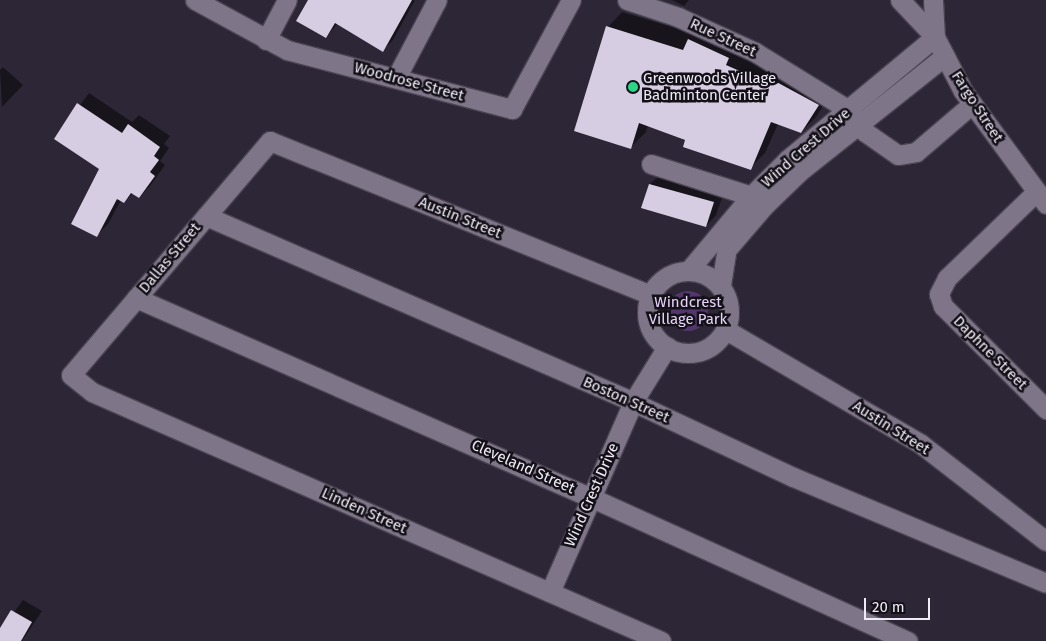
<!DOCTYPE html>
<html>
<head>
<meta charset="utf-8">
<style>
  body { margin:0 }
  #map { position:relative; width:1046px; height:641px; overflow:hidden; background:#2d2636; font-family:"Fira Sans",sans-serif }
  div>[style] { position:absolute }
  .green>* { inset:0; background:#52366c }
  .round { border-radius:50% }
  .shadow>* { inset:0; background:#0007 }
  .building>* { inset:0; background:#d7cde2 }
  .roads { filter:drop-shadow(1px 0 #494351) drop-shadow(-1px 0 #494351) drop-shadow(0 1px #494351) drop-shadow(0 -1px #494351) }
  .minor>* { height:19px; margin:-9.5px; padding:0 9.5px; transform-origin:9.5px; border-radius:9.5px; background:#7e7588 }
  .minor>.ring { margin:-9.5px; padding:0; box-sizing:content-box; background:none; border:19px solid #7e7588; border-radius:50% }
  .dots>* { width:14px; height:14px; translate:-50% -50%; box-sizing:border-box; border:2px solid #141018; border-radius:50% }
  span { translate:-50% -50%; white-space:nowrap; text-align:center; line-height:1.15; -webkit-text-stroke:5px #141018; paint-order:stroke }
  .street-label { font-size:15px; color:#efeaf5 }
  .poi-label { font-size:15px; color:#efeaf5 }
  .left { translate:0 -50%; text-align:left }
  .park-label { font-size:15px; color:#e5d4f8 }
  .scale { position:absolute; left:864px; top:598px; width:66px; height:22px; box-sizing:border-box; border:2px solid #efeaf5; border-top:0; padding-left:6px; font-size:15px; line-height:18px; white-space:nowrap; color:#efeaf5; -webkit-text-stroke:4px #141018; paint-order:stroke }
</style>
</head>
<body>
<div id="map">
  <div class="green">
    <i class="round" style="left:668px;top:291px;width:40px;height:40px"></i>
  </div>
  <div class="shadow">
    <i style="clip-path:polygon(309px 0,415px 0,393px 40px,382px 51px,338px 23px,326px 37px)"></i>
    <i style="clip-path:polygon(672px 0,689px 0,684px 6px)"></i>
    <i style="clip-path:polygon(622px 12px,695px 34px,833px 90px,816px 117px,801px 132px,778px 124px,765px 153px,750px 168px,648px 125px,646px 132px,631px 147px,608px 27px)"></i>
    <i style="clip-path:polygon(3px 67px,23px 85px,2px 107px,0 70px)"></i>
    <i style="clip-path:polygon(89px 93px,132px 122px,139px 115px,170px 136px,164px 144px,169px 148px,160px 161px,165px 165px,150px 186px,139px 197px,133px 193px,124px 202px,121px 200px,108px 224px,97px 235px,101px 169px,55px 139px)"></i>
    <i style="clip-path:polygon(661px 174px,724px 192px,716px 215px,706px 226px,650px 184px)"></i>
    <i style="clip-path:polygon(23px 600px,42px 611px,22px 641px,4px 641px,0 639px,0 631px)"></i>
  </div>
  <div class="building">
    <i style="clip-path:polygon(308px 0,412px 0,383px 52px,335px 23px,326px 38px,296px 21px)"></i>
    <i style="clip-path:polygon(606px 26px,683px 50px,688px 39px,729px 58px,726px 65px,769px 84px,771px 79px,819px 105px,801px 133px,771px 122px,751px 170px,683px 147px,685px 140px,639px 123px,631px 149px,574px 131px)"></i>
    <i style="clip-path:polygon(77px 103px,122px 133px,128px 124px,160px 147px,154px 156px,159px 160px,150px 172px,155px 176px,139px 198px,131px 193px,124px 203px,117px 199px,97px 237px,71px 224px,99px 169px,54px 139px)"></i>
    <i style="clip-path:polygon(649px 184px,714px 202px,706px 227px,641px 208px)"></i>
    <i style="clip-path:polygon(11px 610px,32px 622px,21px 641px,0 641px,0 628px)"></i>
  </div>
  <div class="roads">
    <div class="minor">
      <i style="left:195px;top:0;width:105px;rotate:28.5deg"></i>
      <i style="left:287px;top:50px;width:233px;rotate:14.7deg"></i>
      <i style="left:512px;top:109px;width:124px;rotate:-61.6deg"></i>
      <i style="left:627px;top:0;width:54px;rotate:18.4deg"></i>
      <i style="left:678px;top:17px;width:85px;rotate:24.4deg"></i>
      <i style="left:755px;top:52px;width:110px;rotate:31.7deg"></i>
      <i style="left:849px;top:110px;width:27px;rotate:54deg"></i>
      <i style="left:865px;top:132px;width:40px;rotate:34.9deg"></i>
      <i style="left:898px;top:155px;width:18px;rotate:-9deg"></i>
      <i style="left:916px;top:152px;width:74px;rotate:-40.6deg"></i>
      <i style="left:900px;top:0;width:51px;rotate:46.6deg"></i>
      <i style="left:933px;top:0;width:37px;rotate:87deg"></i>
      <i style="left:935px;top:37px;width:61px;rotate:62.6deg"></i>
      <i style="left:963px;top:91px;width:140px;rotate:53.7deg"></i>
      <i style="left:266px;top:40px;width:45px;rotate:-62.3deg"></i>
      <i style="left:396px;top:78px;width:88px;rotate:-62.3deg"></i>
      <i style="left:651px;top:164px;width:105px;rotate:17.7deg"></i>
      <i style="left:1035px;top:193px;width:122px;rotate:136deg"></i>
      <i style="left:947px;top:278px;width:18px;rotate:117deg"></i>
      <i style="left:939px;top:294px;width:13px;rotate:72deg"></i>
      <i style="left:943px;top:306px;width:146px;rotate:45deg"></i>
      <i style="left:206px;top:216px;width:466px;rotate:23.5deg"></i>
      <i style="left:633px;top:402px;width:177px;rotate:25.1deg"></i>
      <i style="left:793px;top:477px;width:274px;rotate:22.7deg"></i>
      <i style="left:689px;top:270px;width:97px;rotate:-50deg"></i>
      <i style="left:751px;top:196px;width:52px;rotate:-45deg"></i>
      <i style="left:788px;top:159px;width:191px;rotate:-39.7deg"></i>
      <i class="ring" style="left:647px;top:271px;width:63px;height:63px"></i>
      <i style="left:721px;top:285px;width:36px;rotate:-81deg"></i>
      <i style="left:727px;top:249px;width:57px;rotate:-49.3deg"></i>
      <i style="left:764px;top:206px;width:49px;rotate:-44.2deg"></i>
      <i style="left:799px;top:172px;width:186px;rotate:-38.5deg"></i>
      <i style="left:651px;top:295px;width:411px;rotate:-158deg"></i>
      <i style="left:270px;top:141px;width:307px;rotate:130.4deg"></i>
      <i style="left:71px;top:375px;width:27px;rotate:39deg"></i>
      <i style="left:92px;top:392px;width:621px;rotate:23.63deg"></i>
      <i style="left:136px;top:298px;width:496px;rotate:23.7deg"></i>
      <i style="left:590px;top:497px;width:349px;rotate:24.4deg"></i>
      <i style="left:726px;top:330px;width:226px;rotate:30.3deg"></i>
      <i style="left:921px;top:444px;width:158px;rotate:37.8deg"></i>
      <i style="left:550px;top:592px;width:207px;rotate:-66.4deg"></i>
      <i style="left:633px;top:402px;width:65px;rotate:-58.3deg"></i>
    </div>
  </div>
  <div class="dots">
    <i style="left:633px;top:87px;background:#28d885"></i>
  </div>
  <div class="street-label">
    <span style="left:723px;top:38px;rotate:25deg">Rue Street</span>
    <span style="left:409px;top:82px;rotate:15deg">Woodrose Street</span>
    <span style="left:977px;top:107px;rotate:57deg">Fargo Street</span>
    <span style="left:806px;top:148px;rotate:-41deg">Wind Crest Drive</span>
    <span style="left:460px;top:218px;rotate:22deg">Austin Street</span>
    <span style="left:170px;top:258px;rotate:-50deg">Dallas Street</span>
    <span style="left:990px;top:353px;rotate:45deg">Daphne Street</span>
    <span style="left:626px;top:400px;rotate:24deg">Boston Street</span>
    <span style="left:891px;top:428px;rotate:32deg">Austin Street</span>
    <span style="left:523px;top:467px;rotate:24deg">Cleveland Street</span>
    <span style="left:592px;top:495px;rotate:-66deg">Wind Crest Drive</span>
    <span style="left:364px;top:511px;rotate:24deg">Linden Street</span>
  </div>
  <div class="poi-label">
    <span class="left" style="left:643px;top:87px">Greenwoods Village<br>Badminton Center</span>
  </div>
  <div class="park-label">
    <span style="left:688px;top:311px">Windcrest<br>Village Park</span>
  </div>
  <div class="scale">20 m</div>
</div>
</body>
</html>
